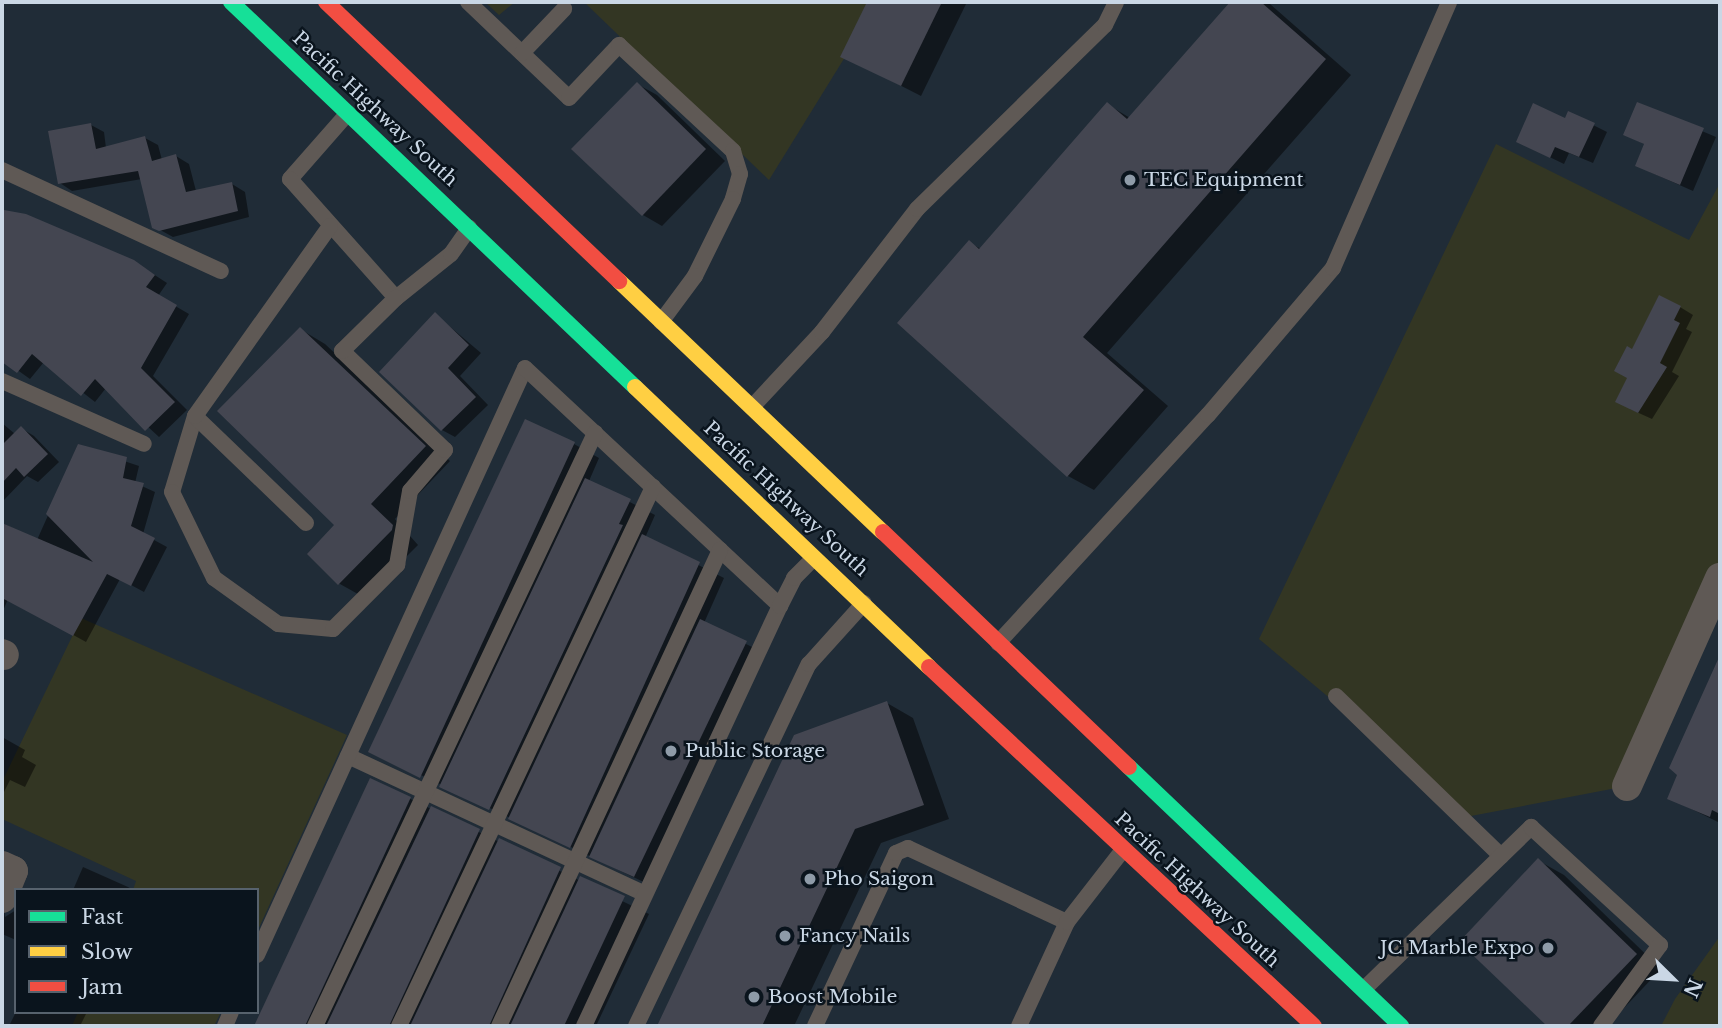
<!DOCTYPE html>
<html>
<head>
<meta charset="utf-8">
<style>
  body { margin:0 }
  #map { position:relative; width:1722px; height:1028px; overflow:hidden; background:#202c37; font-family:"Libre Baskerville",serif }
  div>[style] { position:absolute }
  .green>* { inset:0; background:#333623 }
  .shadow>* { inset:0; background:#0007 }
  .building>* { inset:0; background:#444651 }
  .lane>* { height:16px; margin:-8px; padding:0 8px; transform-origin:8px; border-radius:8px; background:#5f5955 }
  .street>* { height:30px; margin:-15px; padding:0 15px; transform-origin:15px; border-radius:15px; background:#5f5955 }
  .fast>* { height:16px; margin:-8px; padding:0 8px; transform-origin:8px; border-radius:8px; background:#16e098 }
  .slow>* { height:16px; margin:-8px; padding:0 8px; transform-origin:8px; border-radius:8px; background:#ffcf43 }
  .jam>* { height:16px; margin:-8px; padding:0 8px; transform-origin:8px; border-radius:8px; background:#f24e42 }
  .dots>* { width:19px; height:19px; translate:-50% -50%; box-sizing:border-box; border:4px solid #0a141d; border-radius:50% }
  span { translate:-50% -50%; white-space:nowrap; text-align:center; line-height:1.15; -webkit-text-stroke:5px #0a141d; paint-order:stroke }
  .street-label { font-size:19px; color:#cad7e5 }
  .poi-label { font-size:19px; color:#cad7e5 }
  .left { translate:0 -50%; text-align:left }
  .right { translate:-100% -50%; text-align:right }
  .frame { position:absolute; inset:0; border:4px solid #cad7e5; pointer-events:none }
  .legend { position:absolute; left:14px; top:888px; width:245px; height:126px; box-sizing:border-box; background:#0a141d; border:2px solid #57626d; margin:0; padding:9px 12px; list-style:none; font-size:21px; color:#cad7e5 }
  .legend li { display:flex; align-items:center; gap:14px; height:35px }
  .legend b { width:35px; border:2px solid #57626d }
  .north { position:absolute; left:1638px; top:944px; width:70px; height:70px; -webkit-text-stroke:5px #0a141d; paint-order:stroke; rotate:114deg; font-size:19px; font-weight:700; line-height:28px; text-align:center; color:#cad7e5 }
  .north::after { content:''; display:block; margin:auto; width:24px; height:32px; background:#cad7e5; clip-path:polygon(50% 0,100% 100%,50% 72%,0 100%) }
</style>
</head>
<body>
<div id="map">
  <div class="green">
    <i style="clip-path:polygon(485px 2px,515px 2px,499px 15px)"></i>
    <i style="clip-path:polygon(584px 2px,879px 2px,769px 180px)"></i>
    <i style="clip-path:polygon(1496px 144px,1689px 240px,1720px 183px,1720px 578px,1627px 786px,1471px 816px,1259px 639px)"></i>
    <i style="clip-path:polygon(81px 618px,347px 735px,257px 932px,257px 890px,133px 890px,136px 881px,2px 819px,2px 782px)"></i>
    <i style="clip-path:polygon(1720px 936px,1720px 1026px,1661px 1026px,1675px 999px)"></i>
    <i style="clip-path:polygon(78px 1012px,221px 1012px,214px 1026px,72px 1026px)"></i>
  </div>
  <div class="shadow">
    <i style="clip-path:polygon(869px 2px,967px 2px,921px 96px,843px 56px)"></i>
    <i style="clip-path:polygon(1232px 2px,1269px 3px,1351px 75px,1107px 353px,1168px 406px,1094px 490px,1068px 476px,899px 323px,970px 243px,981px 249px,1107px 104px,1130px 118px)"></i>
    <i style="clip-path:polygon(637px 84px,657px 95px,725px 161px,662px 226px,643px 215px)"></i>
    <i style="clip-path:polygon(1638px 104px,1716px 137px,1693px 191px,1650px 172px,1646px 145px,1625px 134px)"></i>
    <i style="clip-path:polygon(1569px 113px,1607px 132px,1593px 163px,1569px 153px,1564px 164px,1518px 142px,1566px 120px)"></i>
    <i style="clip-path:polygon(91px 125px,104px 132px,106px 148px,145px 138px,158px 145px,162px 160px,176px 156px,189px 164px,196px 191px,232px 184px,245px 192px,249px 217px,173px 237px,153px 226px,142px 179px,72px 191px,60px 183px)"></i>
    <i style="clip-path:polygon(2px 211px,26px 216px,133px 261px,167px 283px,158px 296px,189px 314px,153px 376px,187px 410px,159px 437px,106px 388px,95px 402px,44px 362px,30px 379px,2px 359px)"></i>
    <i style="clip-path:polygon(1680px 307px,1693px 315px,1686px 329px,1692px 332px,1672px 372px,1679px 376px,1652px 419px,1630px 409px,1633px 351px)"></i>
    <i style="clip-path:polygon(435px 314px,481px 353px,460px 376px,488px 405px,455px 437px,442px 430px)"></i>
    <i style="clip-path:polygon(300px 329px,325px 344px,450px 461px,395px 519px,418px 545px,365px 598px,340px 584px,309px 554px,337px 525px)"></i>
    <i style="clip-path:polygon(2px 423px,15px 434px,21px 428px,34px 436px,59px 462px,38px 482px,27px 476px,3px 501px)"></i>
    <i style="clip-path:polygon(574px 444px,599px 458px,589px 481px,655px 515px,645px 538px,724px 578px,704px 623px,766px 654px,654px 887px,371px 751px)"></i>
    <i style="clip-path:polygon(79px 446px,139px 466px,135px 483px,155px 492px,143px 534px,167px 547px,144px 592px,120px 579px,86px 642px,8px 599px,2px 613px,2px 523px,37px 540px)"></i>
    <i style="clip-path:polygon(1716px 670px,1720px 672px,1720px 823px,1669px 798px)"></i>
    <i style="clip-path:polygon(887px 703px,913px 718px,949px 819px,881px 843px,794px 1026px,659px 1026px,795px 736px)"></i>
    <i style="clip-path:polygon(2px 737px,25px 750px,22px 757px,36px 765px,25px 787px,10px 780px,2px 796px)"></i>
    <i style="clip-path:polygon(371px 780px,649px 914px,596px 1026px,256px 1026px)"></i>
    <i style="clip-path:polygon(1539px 861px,1564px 875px,1661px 969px,1607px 1026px,1549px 1026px,1461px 942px)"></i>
    <i style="clip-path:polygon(83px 867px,128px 887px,133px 890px,73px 890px)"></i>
    <i style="clip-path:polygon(2px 895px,5px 917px,16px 910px,16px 940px,2px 934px)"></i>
    <i style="clip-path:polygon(16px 1012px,87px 1012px,80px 1026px,9px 1026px)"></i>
  </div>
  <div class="building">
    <i style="clip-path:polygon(867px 2px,942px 2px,901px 86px,840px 57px)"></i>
    <i style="clip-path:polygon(1230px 2px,1261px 2px,1326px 59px,1083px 337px,1144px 390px,1067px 477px,897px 323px,969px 240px,979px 249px,1107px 102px,1127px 119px)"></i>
    <i style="clip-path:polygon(637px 82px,706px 149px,642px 216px,571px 149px)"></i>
    <i style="clip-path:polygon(1637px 102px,1704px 128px,1680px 185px,1635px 166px,1644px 144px,1623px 135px)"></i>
    <i style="clip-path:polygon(1533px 103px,1565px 118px,1568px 111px,1595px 123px,1579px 157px,1555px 147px,1550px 158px,1516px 142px)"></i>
    <i style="clip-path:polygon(91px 123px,96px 149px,145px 136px,152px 161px,176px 154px,186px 192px,232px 182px,238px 211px,159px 231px,152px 228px,138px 171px,58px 184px,48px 131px)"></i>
    <i style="clip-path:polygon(4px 210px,26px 214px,134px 260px,155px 275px,146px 287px,177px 305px,141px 368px,175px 402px,145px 431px,95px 379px,81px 396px,32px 354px,17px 373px,2px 362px)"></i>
    <i style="clip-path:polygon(1659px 295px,1681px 306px,1674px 320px,1680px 323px,1660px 363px,1667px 367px,1638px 413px,1615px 402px,1627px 378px,1614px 371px,1627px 346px,1632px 349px)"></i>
    <i style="clip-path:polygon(435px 312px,469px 345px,448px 368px,476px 397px,441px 431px,379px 372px)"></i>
    <i style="clip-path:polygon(300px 327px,426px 446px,371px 504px,393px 525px,392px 530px,338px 585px,307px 554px,334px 525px,217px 411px)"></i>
    <i style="clip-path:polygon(525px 419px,575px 442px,420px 778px,368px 752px)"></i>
    <i style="clip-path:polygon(21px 426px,48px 454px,24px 477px,16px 468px,2px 483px,2px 445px)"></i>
    <i style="clip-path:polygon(78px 444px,127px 457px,123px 478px,144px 483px,131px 526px,155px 538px,131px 586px,107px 574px,73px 636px,2px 598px,2px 523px,93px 562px,46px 514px)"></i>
    <i style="clip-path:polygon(585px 478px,631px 499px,619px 524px,623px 525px,489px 810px,439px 787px)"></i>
    <i style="clip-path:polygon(642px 534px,700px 562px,570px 848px,508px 819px)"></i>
    <i style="clip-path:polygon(700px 619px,747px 641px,634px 877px,589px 857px)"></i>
    <i style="clip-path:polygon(1720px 655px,1720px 814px,1712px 810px,1710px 817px,1667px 799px,1677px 775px,1669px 768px)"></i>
    <i style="clip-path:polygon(887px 701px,924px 805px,855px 829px,762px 1026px,657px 1026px,794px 735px)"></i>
    <i style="clip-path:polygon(370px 778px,411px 797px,305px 1026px,254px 1026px)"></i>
    <i style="clip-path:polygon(431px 806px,480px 829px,389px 1026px,326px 1026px)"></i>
    <i style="clip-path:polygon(499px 838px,561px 867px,489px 1026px,410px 1026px)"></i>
    <i style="clip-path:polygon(1538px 858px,1637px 954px,1568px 1026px,1547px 1026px,1459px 942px)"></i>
    <i style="clip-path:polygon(580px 876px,625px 896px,564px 1026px,510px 1026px)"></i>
  </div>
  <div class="lane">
    <i style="left:468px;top:2px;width:139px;rotate:43.5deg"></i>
    <i style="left:569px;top:98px;width:73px;rotate:-46.7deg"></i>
    <i style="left:619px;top:45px;width:156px;rotate:42.9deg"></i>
    <i style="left:733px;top:151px;width:24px;rotate:73deg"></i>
    <i style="left:740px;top:174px;width:26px;rotate:106deg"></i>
    <i style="left:733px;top:199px;width:86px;rotate:116.3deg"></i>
    <i style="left:695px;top:276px;width:57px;rotate:126.5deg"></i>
    <i style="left:522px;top:53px;width:61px;rotate:-46.3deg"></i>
    <i style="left:348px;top:113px;width:88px;rotate:131.3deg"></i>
    <i style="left:290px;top:179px;width:159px;rotate:48.3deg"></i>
    <i style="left:396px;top:298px;width:70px;rotate:-38.7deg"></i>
    <i style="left:451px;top:254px;width:32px;rotate:-55deg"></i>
    <i style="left:2px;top:170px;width:241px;rotate:24.8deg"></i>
    <i style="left:2px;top:381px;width:155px;rotate:23.9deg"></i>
    <i style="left:752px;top:407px;width:103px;rotate:-47deg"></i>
    <i style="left:822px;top:332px;width:155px;rotate:-52.3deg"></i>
    <i style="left:917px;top:209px;width:263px;rotate:-44.4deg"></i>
    <i style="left:1105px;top:25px;width:25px;rotate:-64deg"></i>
    <i style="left:195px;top:416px;width:79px;rotate:106.8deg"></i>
    <i style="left:172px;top:492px;width:96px;rotate:64deg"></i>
    <i style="left:214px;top:578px;width:79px;rotate:35.7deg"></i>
    <i style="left:278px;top:624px;width:55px;rotate:5.2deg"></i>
    <i style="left:333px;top:629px;width:91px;rotate:-45deg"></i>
    <i style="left:397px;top:565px;width:75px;rotate:-80deg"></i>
    <i style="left:410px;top:491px;width:54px;rotate:-49.5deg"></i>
    <i style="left:445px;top:450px;width:143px;rotate:-136.1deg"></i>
    <i style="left:342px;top:351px;width:76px;rotate:-44.5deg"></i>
    <i style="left:306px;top:523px;width:154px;rotate:-136.1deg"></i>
    <i style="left:195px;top:416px;width:233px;rotate:-54.6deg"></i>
    <i style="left:998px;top:643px;width:310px;rotate:-47.4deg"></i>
    <i style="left:1208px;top:415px;width:193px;rotate:-49.6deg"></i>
    <i style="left:1333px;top:268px;width:290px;rotate:-66.4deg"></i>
    <i style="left:1336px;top:696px;width:230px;rotate:44.1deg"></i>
    <i style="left:348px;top:756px;width:327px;rotate:24.9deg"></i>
    <i style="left:257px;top:955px;width:645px;rotate:-65.46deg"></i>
    <i style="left:525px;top:368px;width:349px;rotate:43deg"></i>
    <i style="left:1364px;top:989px;width:233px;rotate:-44.1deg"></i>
    <i style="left:1531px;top:827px;width:175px;rotate:42.5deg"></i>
    <i style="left:1660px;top:945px;width:100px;rotate:126.1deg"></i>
    <i style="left:225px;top:1026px;width:15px;rotate:-67deg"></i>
    <i style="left:315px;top:1026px;width:656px;rotate:-64.72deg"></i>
    <i style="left:399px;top:1026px;width:596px;rotate:-64.77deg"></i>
    <i style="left:499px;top:1026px;width:525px;rotate:-65.1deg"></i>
    <i style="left:584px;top:1026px;width:463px;rotate:-65deg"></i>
    <i style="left:780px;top:606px;width:31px;rotate:-63deg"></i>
    <i style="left:794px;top:578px;width:28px;rotate:-45deg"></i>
    <i style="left:636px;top:1026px;width:401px;rotate:-64.5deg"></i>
    <i style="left:809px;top:664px;width:82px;rotate:-48deg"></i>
    <i style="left:815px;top:1026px;width:191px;rotate:-64.9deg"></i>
    <i style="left:896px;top:853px;width:13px;rotate:-23deg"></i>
    <i style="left:908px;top:848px;width:175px;rotate:25deg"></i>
    <i style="left:1019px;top:1026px;width:115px;rotate:-65.2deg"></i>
    <i style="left:1067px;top:922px;width:90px;rotate:-52.2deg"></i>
  </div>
  <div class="street">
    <i style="left:2px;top:654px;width:2px;rotate:27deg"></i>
    <i style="left:1627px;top:786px;width:228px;rotate:-65.9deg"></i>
    <i style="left:2px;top:866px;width:12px;rotate:24deg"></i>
    <i style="left:13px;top:871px;width:29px;rotate:112deg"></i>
  </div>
  <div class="fast">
    <i style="left:231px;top:2px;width:558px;rotate:43.62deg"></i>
    <i style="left:1129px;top:767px;width:376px;rotate:43.6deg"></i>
  </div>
  <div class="slow">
    <i style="left:619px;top:281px;width:364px;rotate:43.6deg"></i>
    <i style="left:635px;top:387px;width:406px;rotate:43.6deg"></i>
  </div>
  <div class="jam">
    <i style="left:326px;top:2px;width:405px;rotate:43.6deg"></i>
    <i style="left:883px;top:532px;width:340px;rotate:43.7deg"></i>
    <i style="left:929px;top:667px;width:526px;rotate:43deg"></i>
  </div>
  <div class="dots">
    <i style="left:1130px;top:180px;background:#8e9ba8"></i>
    <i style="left:671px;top:751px;background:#8e9ba8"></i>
    <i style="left:810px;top:879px;background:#8e9ba8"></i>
    <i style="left:785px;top:936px;background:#8e9ba8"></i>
    <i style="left:1548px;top:948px;background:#8e9ba8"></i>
    <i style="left:754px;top:997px;background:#8e9ba8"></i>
  </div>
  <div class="street-label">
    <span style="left:375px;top:109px;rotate:43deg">Pacific Highway South</span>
    <span style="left:786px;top:499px;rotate:43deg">Pacific Highway South</span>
    <span style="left:1197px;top:890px;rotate:43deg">Pacific Highway South</span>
  </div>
  <div class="poi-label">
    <span class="left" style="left:1144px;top:180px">TEC Equipment</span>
    <span class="left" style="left:685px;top:751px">Public Storage</span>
    <span class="left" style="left:824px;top:879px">Pho Saigon</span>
    <span class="left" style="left:799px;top:936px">Fancy Nails</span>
    <span class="right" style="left:1534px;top:948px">JC Marble Expo</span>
    <span class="left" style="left:768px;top:997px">Boost Mobile</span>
  </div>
  <div class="frame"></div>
  <ul class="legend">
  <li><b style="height:9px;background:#16e098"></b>Fast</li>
  <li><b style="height:9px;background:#ffcf43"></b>Slow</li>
  <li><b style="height:9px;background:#f24e42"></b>Jam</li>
  </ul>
  <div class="north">N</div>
</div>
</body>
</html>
